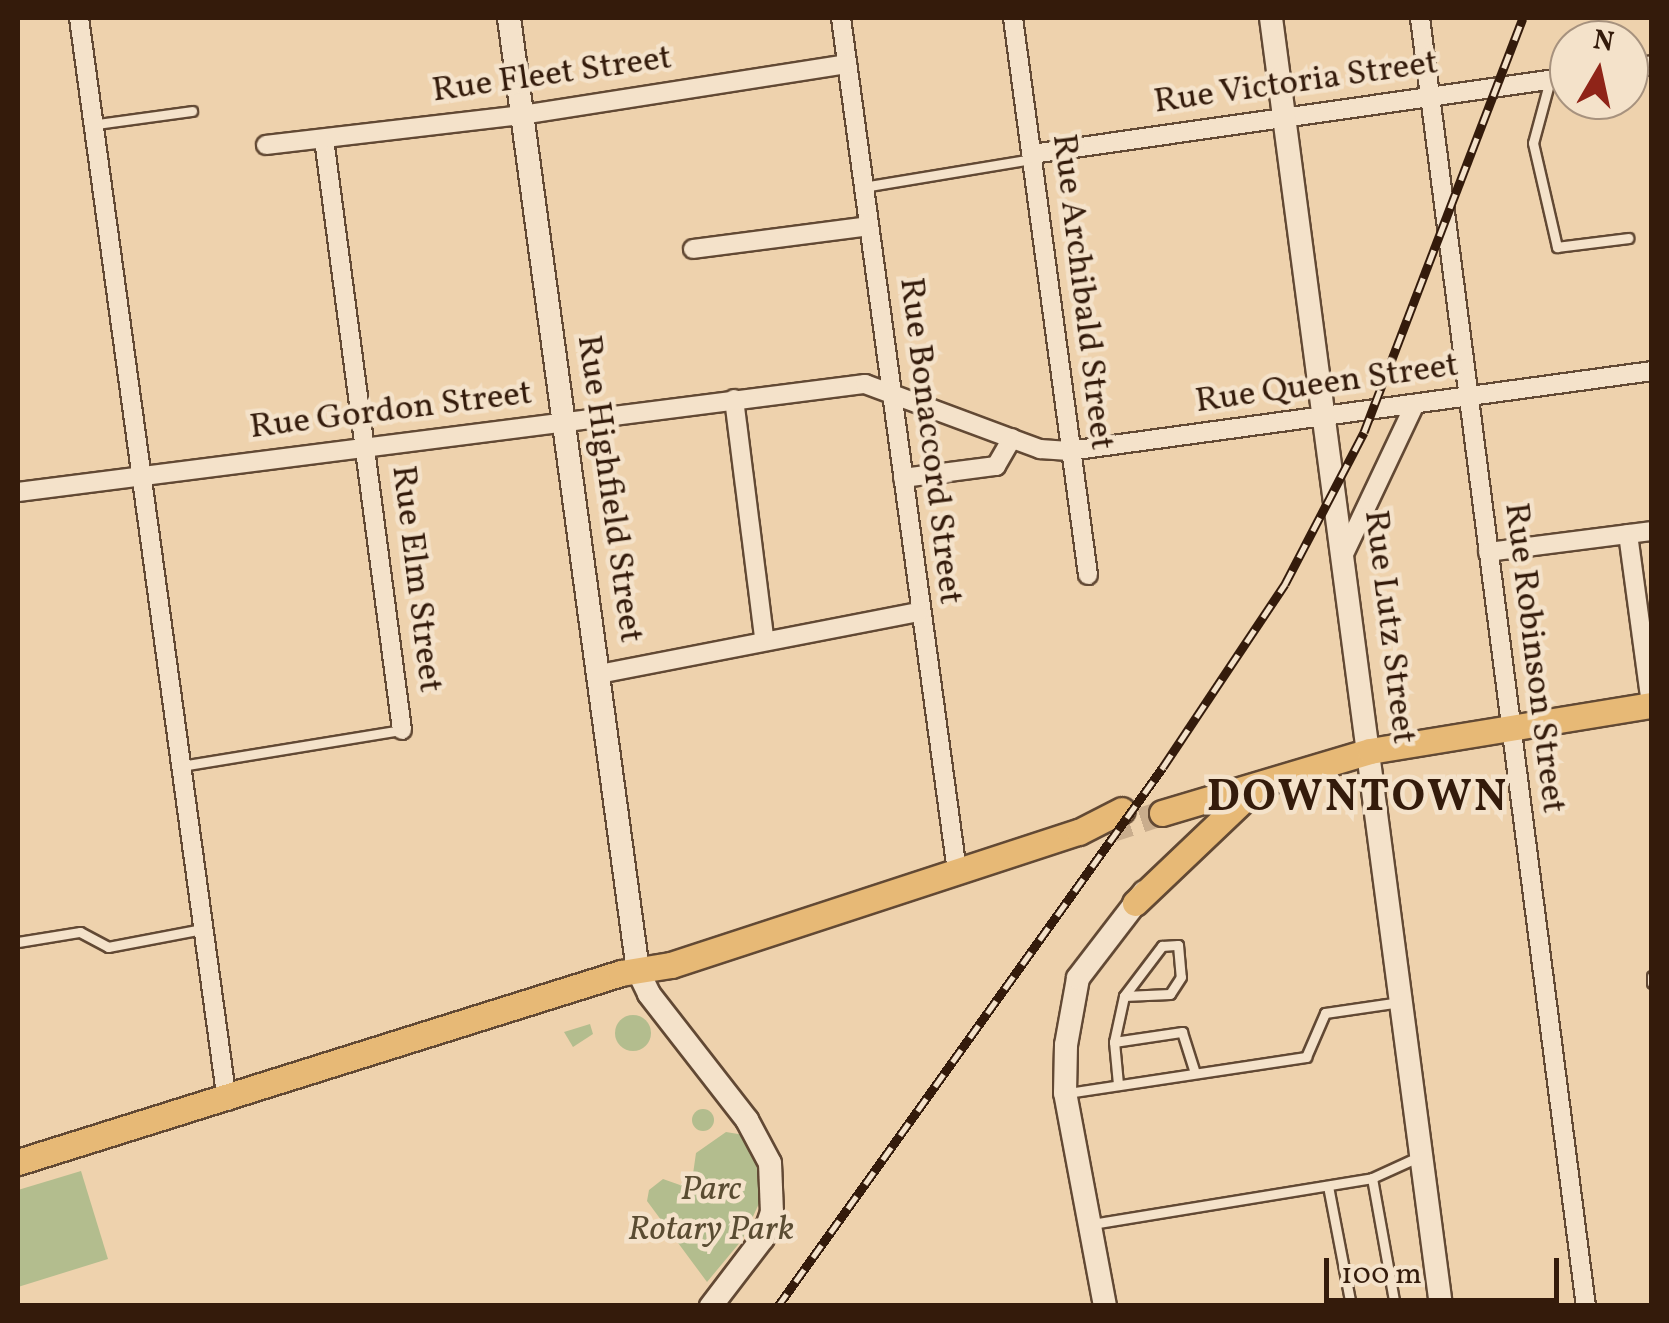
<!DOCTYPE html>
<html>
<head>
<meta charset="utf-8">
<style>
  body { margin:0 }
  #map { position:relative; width:1669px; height:1323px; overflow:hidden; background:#eed2ad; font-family:Vollkorn,serif }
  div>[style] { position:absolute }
  .green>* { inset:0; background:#b3bd8e }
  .round { border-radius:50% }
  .primary-tunnel>* { height:25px; margin-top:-12.5px; transform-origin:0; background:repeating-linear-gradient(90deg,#c9ad8d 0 25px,transparent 0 37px) }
  .roads { filter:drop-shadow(2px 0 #624934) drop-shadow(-2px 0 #624934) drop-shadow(0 2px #624934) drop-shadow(0 -2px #624934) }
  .lane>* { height:9px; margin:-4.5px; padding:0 4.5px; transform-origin:4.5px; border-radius:4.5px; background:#f4e2ca }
  .street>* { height:18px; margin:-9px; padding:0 9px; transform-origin:9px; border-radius:9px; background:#f4e2ca }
  .secondary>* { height:22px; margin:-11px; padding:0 11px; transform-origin:11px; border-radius:11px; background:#f4e2ca }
  .primary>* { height:25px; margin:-12.5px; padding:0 12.5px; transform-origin:12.5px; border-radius:12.5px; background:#e7b976 }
  .rail>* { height:9px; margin-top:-4.5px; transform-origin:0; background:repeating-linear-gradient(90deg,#f4e2ca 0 15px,#341b0b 0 30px); box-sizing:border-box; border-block:2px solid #341b0b }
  span { translate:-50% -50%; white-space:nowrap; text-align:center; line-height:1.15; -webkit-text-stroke:9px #f4e2ca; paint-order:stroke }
  .street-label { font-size:35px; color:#341b0b }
  .park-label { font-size:35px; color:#5a4c32; font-style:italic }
  .district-label { font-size:45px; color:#341b0b; font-weight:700; letter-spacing:2.5px }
  .frame { position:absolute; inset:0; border:20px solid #341b0b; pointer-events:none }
  .north { position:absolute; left:1549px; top:20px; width:100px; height:100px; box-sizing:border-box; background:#f4e2ca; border:2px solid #a7927e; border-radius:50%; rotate:9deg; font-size:28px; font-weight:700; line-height:40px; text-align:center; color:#341b0b }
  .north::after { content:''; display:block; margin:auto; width:35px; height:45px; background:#8f2418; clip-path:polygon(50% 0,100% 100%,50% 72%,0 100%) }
  .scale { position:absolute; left:1324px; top:1258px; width:235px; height:45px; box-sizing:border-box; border:5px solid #341b0b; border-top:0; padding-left:12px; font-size:30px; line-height:35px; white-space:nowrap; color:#341b0b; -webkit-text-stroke:8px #f4e2ca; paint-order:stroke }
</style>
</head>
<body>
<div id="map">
  <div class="green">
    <i class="round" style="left:615px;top:1015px;width:36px;height:36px"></i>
    <i style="clip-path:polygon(590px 1024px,593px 1034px,573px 1047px,564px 1032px)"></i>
    <i class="round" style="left:692px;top:1109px;width:22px;height:22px"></i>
    <i style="clip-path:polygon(726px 1132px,744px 1135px,760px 1168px,763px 1195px,742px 1240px,707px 1282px,647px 1201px,649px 1190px,663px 1179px,680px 1185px,693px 1174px,696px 1153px)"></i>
    <i style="clip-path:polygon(81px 1171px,108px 1259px,18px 1287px,18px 1190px)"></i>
  </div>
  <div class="primary-tunnel">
    <i style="left:1106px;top:831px;width:59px;rotate:-17.8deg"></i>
  </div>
  <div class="roads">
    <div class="lane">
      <i style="left:1550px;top:80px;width:65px;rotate:105.1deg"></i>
      <i style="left:1533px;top:143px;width:107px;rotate:77deg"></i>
      <i style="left:1557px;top:247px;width:72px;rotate:-7.2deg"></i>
      <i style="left:97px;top:124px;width:96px;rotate:-7.8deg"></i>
      <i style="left:863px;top:187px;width:172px;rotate:-9.4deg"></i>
      <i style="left:181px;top:766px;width:224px;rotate:-9.3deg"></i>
      <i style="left:18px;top:942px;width:63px;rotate:-9.2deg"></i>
      <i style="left:80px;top:932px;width:32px;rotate:28deg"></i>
      <i style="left:108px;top:947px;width:96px;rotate:-10.8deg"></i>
      <i style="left:1652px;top:976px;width:7px;rotate:90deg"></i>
      <i style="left:1114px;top:1042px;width:69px;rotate:-8.4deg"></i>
      <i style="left:1182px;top:1032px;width:43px;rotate:72.4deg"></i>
      <i style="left:1118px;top:1084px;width:42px;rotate:-95.4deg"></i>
      <i style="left:1114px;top:1042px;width:47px;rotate:-77.7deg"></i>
      <i style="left:1124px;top:996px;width:63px;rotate:-52.8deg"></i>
      <i style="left:1162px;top:946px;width:16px;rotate:-4deg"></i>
      <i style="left:1178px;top:945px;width:32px;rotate:85deg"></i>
      <i style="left:1181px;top:977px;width:20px;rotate:123deg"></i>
      <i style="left:1170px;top:994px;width:46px;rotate:177.5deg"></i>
      <i style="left:1068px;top:1093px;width:241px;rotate:-8.6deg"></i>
      <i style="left:1306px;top:1057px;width:48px;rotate:-66.6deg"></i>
      <i style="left:1325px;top:1013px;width:76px;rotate:-8.3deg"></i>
      <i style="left:1372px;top:1178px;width:130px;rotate:79.8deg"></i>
      <i style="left:1328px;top:1186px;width:122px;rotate:79.1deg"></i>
      <i style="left:1092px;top:1224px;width:284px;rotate:-9.3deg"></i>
      <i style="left:1372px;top:1178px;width:51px;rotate:-24.5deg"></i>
    </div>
    <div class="street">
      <i style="left:79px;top:18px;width:1093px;rotate:82.22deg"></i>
      <i style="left:841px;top:18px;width:862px;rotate:82.26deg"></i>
      <i style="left:1013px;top:18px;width:562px;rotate:82.33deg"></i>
      <i style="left:1420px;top:18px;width:1299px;rotate:82.66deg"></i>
      <i style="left:1629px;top:68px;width:23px;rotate:-7deg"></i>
      <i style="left:324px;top:139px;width:596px;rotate:82.48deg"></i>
      <i style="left:266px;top:145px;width:258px;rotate:-6.7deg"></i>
      <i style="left:522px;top:115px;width:329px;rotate:-8.9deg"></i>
      <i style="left:1032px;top:154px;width:542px;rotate:-8.16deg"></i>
      <i style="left:693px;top:249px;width:177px;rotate:-7.4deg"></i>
      <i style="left:734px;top:399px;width:241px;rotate:82.8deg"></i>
      <i style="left:903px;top:478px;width:94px;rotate:-7.4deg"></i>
      <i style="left:996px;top:466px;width:32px;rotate:-60deg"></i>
      <i style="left:18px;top:492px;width:854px;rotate:-7.27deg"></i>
      <i style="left:865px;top:384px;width:187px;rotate:20.4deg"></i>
      <i style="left:1040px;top:449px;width:29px;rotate:4deg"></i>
      <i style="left:1069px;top:451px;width:588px;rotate:-7.81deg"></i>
      <i style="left:1628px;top:534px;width:173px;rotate:82.3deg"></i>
      <i style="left:1345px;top:552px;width:164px;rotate:-64.7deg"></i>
      <i style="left:1488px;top:552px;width:165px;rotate:-7.3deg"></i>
      <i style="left:599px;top:674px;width:326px;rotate:-11deg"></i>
    </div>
    <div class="secondary">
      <i style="left:509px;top:18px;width:962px;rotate:82.29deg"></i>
      <i style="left:638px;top:971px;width:25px;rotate:64deg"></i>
      <i style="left:649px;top:994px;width:160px;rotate:52.1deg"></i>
      <i style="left:747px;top:1120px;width:49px;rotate:61.9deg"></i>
      <i style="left:770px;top:1163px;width:49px;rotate:87.7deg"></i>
      <i style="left:772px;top:1212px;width:28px;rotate:109deg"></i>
      <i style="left:763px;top:1238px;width:86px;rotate:127.4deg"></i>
      <i style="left:1271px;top:18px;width:1299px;rotate:82.48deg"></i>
      <i style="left:1105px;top:1306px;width:217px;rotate:-100.6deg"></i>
      <i style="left:1065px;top:1093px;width:48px;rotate:-88.8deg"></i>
      <i style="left:1066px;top:1045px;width:68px;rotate:-79.8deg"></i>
      <i style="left:1078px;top:978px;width:108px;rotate:-52.5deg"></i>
    </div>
    <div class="primary">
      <i style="left:1162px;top:813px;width:217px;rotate:-16.6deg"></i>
      <i style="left:1370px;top:751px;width:286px;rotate:-9.3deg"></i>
      <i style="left:1135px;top:903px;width:170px;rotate:-43.6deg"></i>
      <i style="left:18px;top:1162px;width:632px;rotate:-17.4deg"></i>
      <i style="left:621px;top:973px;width:51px;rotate:-9.1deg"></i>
      <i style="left:671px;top:965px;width:429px;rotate:-18.1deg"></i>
      <i style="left:1079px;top:832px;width:48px;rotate:-27.1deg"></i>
    </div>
  </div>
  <div class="rail">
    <i style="left:778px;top:1306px;width:662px;rotate:-54.46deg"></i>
    <i style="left:1163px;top:767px;width:220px;rotate:-56.3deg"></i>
    <i style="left:1285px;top:584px;width:171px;rotate:-62.5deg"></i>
    <i style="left:1364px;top:432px;width:443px;rotate:-69deg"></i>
  </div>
  <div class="street-label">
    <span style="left:552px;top:75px;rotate:-8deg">Rue Fleet Street</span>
    <span style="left:1296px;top:83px;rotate:-8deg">Rue Victoria Street</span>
    <span style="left:1082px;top:292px;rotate:83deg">Rue Archibald Street</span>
    <span style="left:1327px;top:384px;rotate:-8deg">Rue Queen Street</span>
    <span style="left:391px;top:411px;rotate:-7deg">Rue Gordon Street</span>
    <span style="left:930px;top:441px;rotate:83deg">Rue Bonaccord Street</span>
    <span style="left:609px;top:489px;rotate:82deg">Rue Highfield Street</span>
    <span style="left:416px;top:579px;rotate:83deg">Rue Elm Street</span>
    <span style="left:1389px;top:627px;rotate:83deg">Rue Lutz Street</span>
    <span style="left:1534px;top:658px;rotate:83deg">Rue Robinson Street</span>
  </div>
  <div class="park-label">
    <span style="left:711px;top:1210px">Parc<br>Rotary Park</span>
  </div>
  <div class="district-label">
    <span style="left:1358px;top:799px">DOWNTOWN</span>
  </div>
  <div class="frame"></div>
  <div class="north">N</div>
  <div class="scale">100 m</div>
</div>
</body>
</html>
